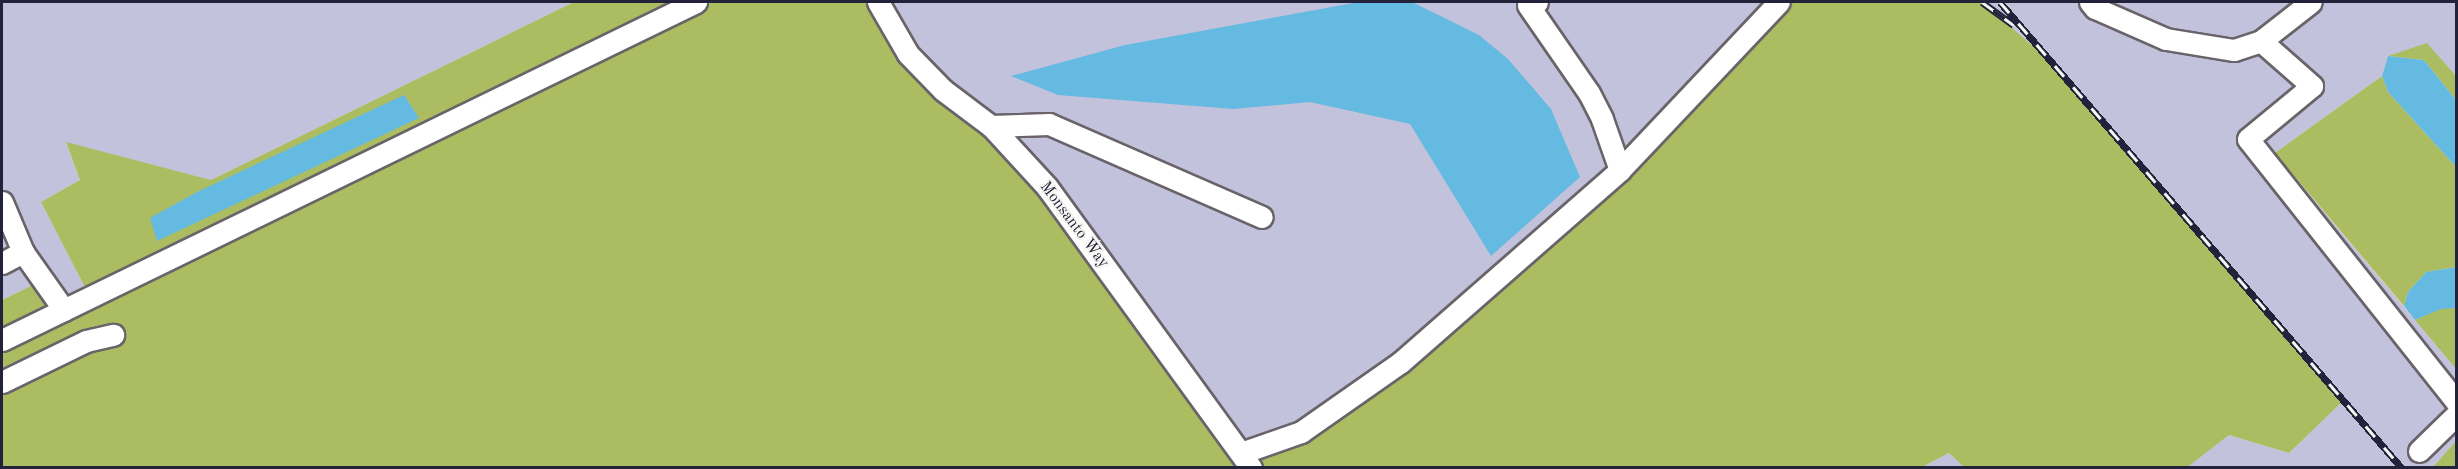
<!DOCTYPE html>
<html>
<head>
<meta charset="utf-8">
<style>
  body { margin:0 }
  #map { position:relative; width:2458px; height:469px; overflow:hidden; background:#f1dcbf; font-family:"Old Standard TT",serif }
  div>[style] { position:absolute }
  .industrial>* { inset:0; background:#c2c2dc }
  .green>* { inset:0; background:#abbd60 }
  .water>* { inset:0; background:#65bae2 }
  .roads { filter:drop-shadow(2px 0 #6a6369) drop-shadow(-2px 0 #6a6369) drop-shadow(0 2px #6a6369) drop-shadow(0 -2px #6a6369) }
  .minor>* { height:21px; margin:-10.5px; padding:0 10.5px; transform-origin:10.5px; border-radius:10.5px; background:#fff }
  .rail>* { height:7px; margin-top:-3.5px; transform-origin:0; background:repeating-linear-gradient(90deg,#f6f6f2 0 14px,#22223b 0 28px); box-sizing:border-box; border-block:2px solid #22223b }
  span { translate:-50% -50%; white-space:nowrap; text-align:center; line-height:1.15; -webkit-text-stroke:4.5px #f6f6f2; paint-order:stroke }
  .street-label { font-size:16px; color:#22223b }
  .frame { position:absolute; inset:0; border:3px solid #22223b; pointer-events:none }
</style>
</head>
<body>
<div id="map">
  <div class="industrial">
    <i style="clip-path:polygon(2px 2px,574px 2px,211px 180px,66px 143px,80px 180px,41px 202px,90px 297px,64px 310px,43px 280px,2px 300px)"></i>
    <i style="clip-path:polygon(878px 2px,1779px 2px,1620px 170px,1301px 432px,1241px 453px,943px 90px)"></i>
    <i style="clip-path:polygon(1982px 2px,2456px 2px,2456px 76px,2427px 44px,2388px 56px,2382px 76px,2275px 153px,2456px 369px,2456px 441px,2433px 467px,2402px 467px,2391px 455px,2399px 467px,2186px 467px,2229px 435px,2289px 453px,2344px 400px,2064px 73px)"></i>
    <i style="clip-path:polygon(1949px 453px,1964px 467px,1920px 468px)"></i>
  </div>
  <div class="green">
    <i style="clip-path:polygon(574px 2px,878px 2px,908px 54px,991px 126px,1241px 453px,1301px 432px,1620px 170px,1779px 2px,1982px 2px,2064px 73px,2344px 400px,2289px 453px,2229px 435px,2186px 468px,1964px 467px,1949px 453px,1920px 468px,2px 468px,2px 300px,43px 280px,64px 310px,90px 297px,41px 202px,80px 180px,66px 142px,211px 180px)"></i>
    <i style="clip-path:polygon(2427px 43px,2456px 76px,2456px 100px,2424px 60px,2388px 56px)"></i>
    <i style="clip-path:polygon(2382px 76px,2388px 92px,2456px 167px,2456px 267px,2426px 272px,2408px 292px,2404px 306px,2275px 153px)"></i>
    <i style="clip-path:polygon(2441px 308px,2456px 308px,2456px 369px,2415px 320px)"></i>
    <i style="clip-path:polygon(2456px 441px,2456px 467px,2433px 467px)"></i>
  </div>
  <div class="water">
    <i style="clip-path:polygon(1359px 2px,1412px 2px,1479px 35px,1508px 59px,1551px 109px,1580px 177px,1491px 256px,1410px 124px,1310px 102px,1233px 109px,1058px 95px,1011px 76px,1125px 45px)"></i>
    <i style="clip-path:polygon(2388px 56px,2424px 60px,2456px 100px,2456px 167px,2388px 92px,2382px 76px)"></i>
    <i style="clip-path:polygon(404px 95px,419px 118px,157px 241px,150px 218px,197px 192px)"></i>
    <i style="clip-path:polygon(2456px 267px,2456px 308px,2441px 309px,2415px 320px,2404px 306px,2408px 292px,2426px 272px)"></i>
  </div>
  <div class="roads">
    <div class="minor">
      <i style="left:878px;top:2px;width:60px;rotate:60deg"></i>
      <i style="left:908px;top:54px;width:50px;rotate:45.8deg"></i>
      <i style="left:943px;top:90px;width:60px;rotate:36.9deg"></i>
      <i style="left:991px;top:126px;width:83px;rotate:47.4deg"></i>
      <i style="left:1047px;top:187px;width:347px;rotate:54deg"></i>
      <i style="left:1537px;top:2px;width:9px;rotate:162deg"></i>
      <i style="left:1528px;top:5px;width:107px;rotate:55.3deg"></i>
      <i style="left:1589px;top:93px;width:29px;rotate:63deg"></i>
      <i style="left:1602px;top:119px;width:54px;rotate:70.6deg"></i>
      <i style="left:2090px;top:2px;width:8px;rotate:50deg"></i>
      <i style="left:2095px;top:8px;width:77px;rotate:23.6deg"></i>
      <i style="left:2166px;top:39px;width:69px;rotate:9.2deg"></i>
      <i style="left:2234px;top:50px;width:28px;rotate:-18deg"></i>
      <i style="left:2261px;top:41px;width:68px;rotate:41.4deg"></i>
      <i style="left:2312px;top:86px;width:83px;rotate:140.4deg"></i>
      <i style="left:2248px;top:139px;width:335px;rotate:51.6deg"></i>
      <i style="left:2261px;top:41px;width:63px;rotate:-38deg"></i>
      <i style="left:991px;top:126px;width:58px;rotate:-2deg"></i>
      <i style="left:1049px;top:124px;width:232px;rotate:23.6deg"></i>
      <i style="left:2px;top:202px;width:54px;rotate:67.2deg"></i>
      <i style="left:23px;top:252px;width:71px;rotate:54.7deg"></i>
      <i style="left:2px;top:263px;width:24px;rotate:-28deg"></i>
      <i style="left:2px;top:340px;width:772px;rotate:-25.97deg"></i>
      <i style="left:2px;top:382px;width:93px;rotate:-26deg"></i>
      <i style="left:86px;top:341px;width:28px;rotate:-13deg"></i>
      <i style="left:2419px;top:451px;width:52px;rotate:-44.2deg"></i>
      <i style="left:1241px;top:453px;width:64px;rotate:-19.3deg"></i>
      <i style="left:1301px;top:432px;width:122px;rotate:-35deg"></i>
      <i style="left:1401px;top:362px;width:291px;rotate:-41.2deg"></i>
      <i style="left:1620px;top:170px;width:231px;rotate:-46.6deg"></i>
    </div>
  </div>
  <div class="rail">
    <i style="left:1982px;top:2px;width:39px;rotate:36deg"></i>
    <i style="left:2000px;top:2px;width:615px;rotate:49.22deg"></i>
  </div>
  <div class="street-label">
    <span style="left:1074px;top:225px;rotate:53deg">Monsanto Way</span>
  </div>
  <div class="frame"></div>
</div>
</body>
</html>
